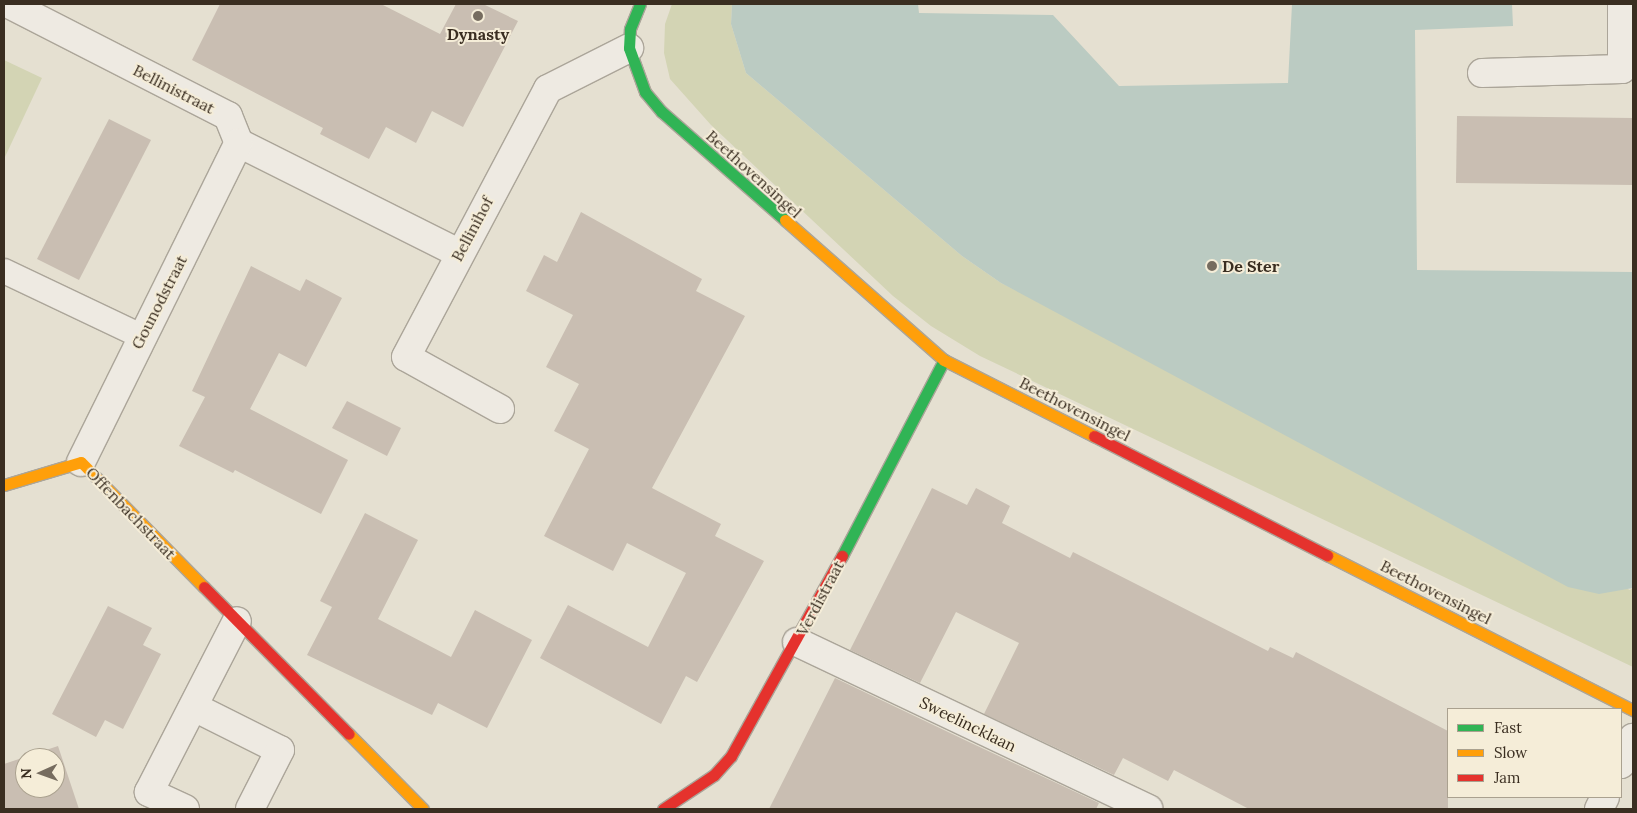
<!DOCTYPE html>
<html>
<head>
<meta charset="utf-8">
<style>
  body { margin:0 }
  #map { position:relative; width:1637px; height:813px; overflow:hidden; background:#e5e0d1; font-family:Lora,serif }
  div>[style] { position:absolute }
  .green>* { inset:0; background:#d3d4b4 }
  .water>* { inset:0; background:#bbcbc2 }
  .building>* { inset:0; background:#c9beb2 }
  .roads { filter:drop-shadow(1px 0 #aba599) drop-shadow(-1px 0 #aba599) drop-shadow(0 1px #aba599) drop-shadow(0 -1px #aba599) }
  .lane>* { height:24px; margin:-12px; padding:0 12px; transform-origin:12px; border-radius:12px; background:#eeeae2 }
  .street>* { height:28px; margin:-14px; padding:0 14px; transform-origin:14px; border-radius:14px; background:#eeeae2 }
  .fast>* { height:11px; margin:-5.5px; padding:0 5.5px; transform-origin:5.5px; border-radius:5.5px; background:#30b455 }
  .slow>* { height:11px; margin:-5.5px; padding:0 5.5px; transform-origin:5.5px; border-radius:5.5px; background:#ff9f0a }
  .jam>* { height:11px; margin:-5.5px; padding:0 5.5px; transform-origin:5.5px; border-radius:5.5px; background:#e5322d }
  .dots>* { width:14px; height:14px; translate:-50% -50%; box-sizing:border-box; border:2px solid #f5edd8; border-radius:50% }
  span { translate:-50% -50%; white-space:nowrap; text-align:center; line-height:1.15; -webkit-text-stroke:4px #f5edd8; paint-order:stroke }
  .poi-label { font-size:16px; color:#3a2e21; font-weight:700 }
  .left { translate:0 -50%; text-align:left }
  .street-label { font-size:16px; color:#3a2e21 }
  .frame { position:absolute; inset:0; border:5px solid #3a2e21; pointer-events:none }
  .legend { position:absolute; left:1447px; top:708px; width:175px; height:90px; box-sizing:border-box; background:#f5edd8; border:1px solid #aaa18f; margin:0; padding:6px 9px; list-style:none; font-size:15px; color:#3a2e21 }
  .legend li { display:flex; align-items:center; gap:10px; height:25px }
  .legend b { width:25px; border:1px solid #aaa18f }
  .north { position:absolute; left:15px; top:748px; width:50px; height:50px; box-sizing:border-box; background:#f5edd8; border:1px solid #aaa18f; border-radius:50%; rotate:268deg; font-size:14px; font-weight:700; line-height:20px; text-align:center; color:#3a2e21 }
  .north::after { content:''; display:block; margin:auto; width:18px; height:22px; background:#766c5f; clip-path:polygon(50% 0,100% 100%,50% 72%,0 100%) }
</style>
</head>
<body>
<div id="map">
  <div class="green">
    <i style="clip-path:polygon(672px 4px,732px 4px,731px 24px,746px 73px,962px 256px,1001px 283px,1630px 590px,1633px 588px,1633px 667px,980px 356px,931px 326px,893px 296px,711px 125px,670px 79px,664px 53px,665px 24px)"></i>
    <i style="clip-path:polygon(4px 60px,42px 78px,4px 159px)"></i>
  </div>
  <div class="water">
    <i style="clip-path:polygon(732px 4px,918px 4px,919px 13px,1053px 15px,1119px 86px,1288px 83px,1292px 4px,1512px 4px,1513px 26px,1415px 30px,1417px 270px,1633px 272px,1633px 588px,1599px 594px,1568px 587px,1001px 283px,962px 256px,746px 73px,731px 24px)"></i>
  </div>
  <div class="building">
    <i style="clip-path:polygon(220px 4px,381px 4px,440px 34px,456px 4px,483px 4px,518px 21px,463px 127px,432px 111px,416px 143px,386px 127px,369px 159px,320px 134px,323px 128px,192px 60px)"></i>
    <i style="clip-path:polygon(1457px 116px,1633px 118px,1633px 185px,1456px 183px)"></i>
    <i style="clip-path:polygon(109px 119px,151px 140px,79px 280px,37px 259px)"></i>
    <i style="clip-path:polygon(581px 212px,702px 279px,696px 291px,745px 316px,652px 488px,721px 524px,715px 536px,764px 561px,697px 682px,686px 676px,661px 724px,540px 658px,568px 605px,648px 647px,686px 573px,627px 543px,613px 571px,544px 536px,589px 449px,554px 431px,579px 384px,546px 367px,573px 315px,526px 291px,544px 255px,557px 262px)"></i>
    <i style="clip-path:polygon(251px 266px,300px 291px,306px 279px,342px 298px,306px 367px,279px 353px,250px 409px,348px 460px,321px 514px,235px 470px,233px 473px,179px 446px,205px 397px,192px 391px)"></i>
    <i style="clip-path:polygon(347px 401px,401px 428px,387px 456px,332px 428px)"></i>
    <i style="clip-path:polygon(932px 488px,967px 505px,976px 488px,1010px 506px,1002px 523px,1070px 558px,1073px 552px,1268px 651px,1270px 647px,1293px 658px,1296px 652px,1448px 731px,1448px 809px,1249px 809px,1174px 770px,1168px 781px,1123px 758px,1114px 775px,984px 714px,1019px 643px,956px 612px,920px 683px,850px 650px)"></i>
    <i style="clip-path:polygon(365px 513px,418px 540px,378px 619px,451px 657px,475px 610px,532px 640px,487px 728px,438px 703px,432px 715px,307px 655px,332px 607px,320px 601px)"></i>
    <i style="clip-path:polygon(108px 606px,152px 628px,143px 645px,161px 654px,123px 729px,105px 720px,96px 737px,52px 714px)"></i>
    <i style="clip-path:polygon(835px 678px,969px 742px,1099px 803px,1096px 809px,769px 809px)"></i>
    <i style="clip-path:polygon(evenodd,58px 746px,79px 809px,4px 809px,4px 764px,58px 746px,25px 758px,55px 758px,55px 788px,25px 788px,25px 758px)"></i>
  </div>
  <div class="roads">
    <div class="lane">
      <i style="left:4px;top:271px;width:152px;rotate:25.4deg"></i>
    </div>
    <div class="street">
      <i style="left:9px;top:4px;width:246px;rotate:27.1deg"></i>
      <i style="left:228px;top:116px;width:29px;rotate:68deg"></i>
      <i style="left:239px;top:143px;width:246px;rotate:26.6deg"></i>
      <i style="left:1482px;top:73px;width:140px;rotate:-1.6deg"></i>
      <i style="left:1622px;top:69px;width:65px;rotate:-90deg"></i>
      <i style="left:500px;top:409px;width:107px;rotate:-151deg"></i>
      <i style="left:406px;top:357px;width:303px;rotate:-62.1deg"></i>
      <i style="left:548px;top:89px;width:91px;rotate:-26.8deg"></i>
      <i style="left:81px;top:462px;width:356px;rotate:-63.7deg"></i>
      <i style="left:797px;top:642px;width:389px;rotate:25.4deg"></i>
      <i style="left:194px;top:707px;width:96px;rotate:26.6deg"></i>
      <i style="left:280px;top:750px;width:66px;rotate:117deg"></i>
      <i style="left:1621px;top:764px;width:29px;rotate:-65deg"></i>
      <i style="left:185px;top:809px;width:40px;rotate:-155deg"></i>
      <i style="left:149px;top:792px;width:192px;rotate:-62.8deg"></i>
      <i style="left:1599px;top:809px;width:13px;rotate:-63deg"></i>
    </div>
    <div class="fast">
      <i style="left:640px;top:4px;width:27px;rotate:112deg"></i>
      <i style="left:630px;top:29px;width:19px;rotate:93deg"></i>
      <i style="left:629px;top:48px;width:47px;rotate:70deg"></i>
      <i style="left:645px;top:92px;width:26px;rotate:50deg"></i>
      <i style="left:662px;top:112px;width:164px;rotate:41.3deg"></i>
      <i style="left:842px;top:556px;width:221px;rotate:-62.5deg"></i>
    </div>
    <div class="slow">
      <i style="left:785px;top:220px;width:212px;rotate:41.4deg"></i>
      <i style="left:944px;top:360px;width:168px;rotate:26.9deg"></i>
      <i style="left:4px;top:485px;width:80px;rotate:-16.6deg"></i>
      <i style="left:81px;top:462px;width:175px;rotate:45.5deg"></i>
      <i style="left:1327px;top:555px;width:343px;rotate:26.9deg"></i>
      <i style="left:349px;top:734px;width:105px;rotate:45.4deg"></i>
    </div>
    <div class="jam">
      <i style="left:1094px;top:436px;width:262px;rotate:27.1deg"></i>
      <i style="left:204px;top:587px;width:206px;rotate:45.4deg"></i>
      <i style="left:663px;top:809px;width:61px;rotate:-33.7deg"></i>
      <i style="left:714px;top:775px;width:25px;rotate:-48deg"></i>
      <i style="left:731px;top:756px;width:229px;rotate:-61deg"></i>
    </div>
  </div>
  <div class="dots">
    <i style="left:478px;top:16px;background:#766c5f"></i>
    <i style="left:1212px;top:266px;background:#766c5f"></i>
  </div>
  <div class="poi-label">
    <span style="left:478px;top:34px">Dynasty</span>
    <span class="left" style="left:1222px;top:266px">De Ster</span>
  </div>
  <div class="street-label">
    <span style="left:174px;top:89px;rotate:27deg">Bellinistraat</span>
    <span style="left:754px;top:174px;rotate:42deg">Beethovensingel</span>
    <span style="left:472px;top:229px;rotate:-62deg">Bellinihof</span>
    <span style="left:159px;top:302px;rotate:-63deg">Gounodstraat</span>
    <span style="left:1075px;top:409px;rotate:27deg">Beethovensingel</span>
    <span style="left:131px;top:513px;rotate:46deg">Offenbachstraat</span>
    <span style="left:1436px;top:592px;rotate:27deg">Beethovensingel</span>
    <span style="left:820px;top:598px;rotate:-62deg">Verdistraat</span>
    <span style="left:968px;top:724px;rotate:26deg">Sweelincklaan</span>
  </div>
  <div class="frame"></div>
  <ul class="legend">
  <li><b style="height:6px;background:#30b455"></b>Fast</li>
  <li><b style="height:6px;background:#ff9f0a"></b>Slow</li>
  <li><b style="height:6px;background:#e5322d"></b>Jam</li>
  </ul>
  <div class="north">N</div>
</div>
</body>
</html>
